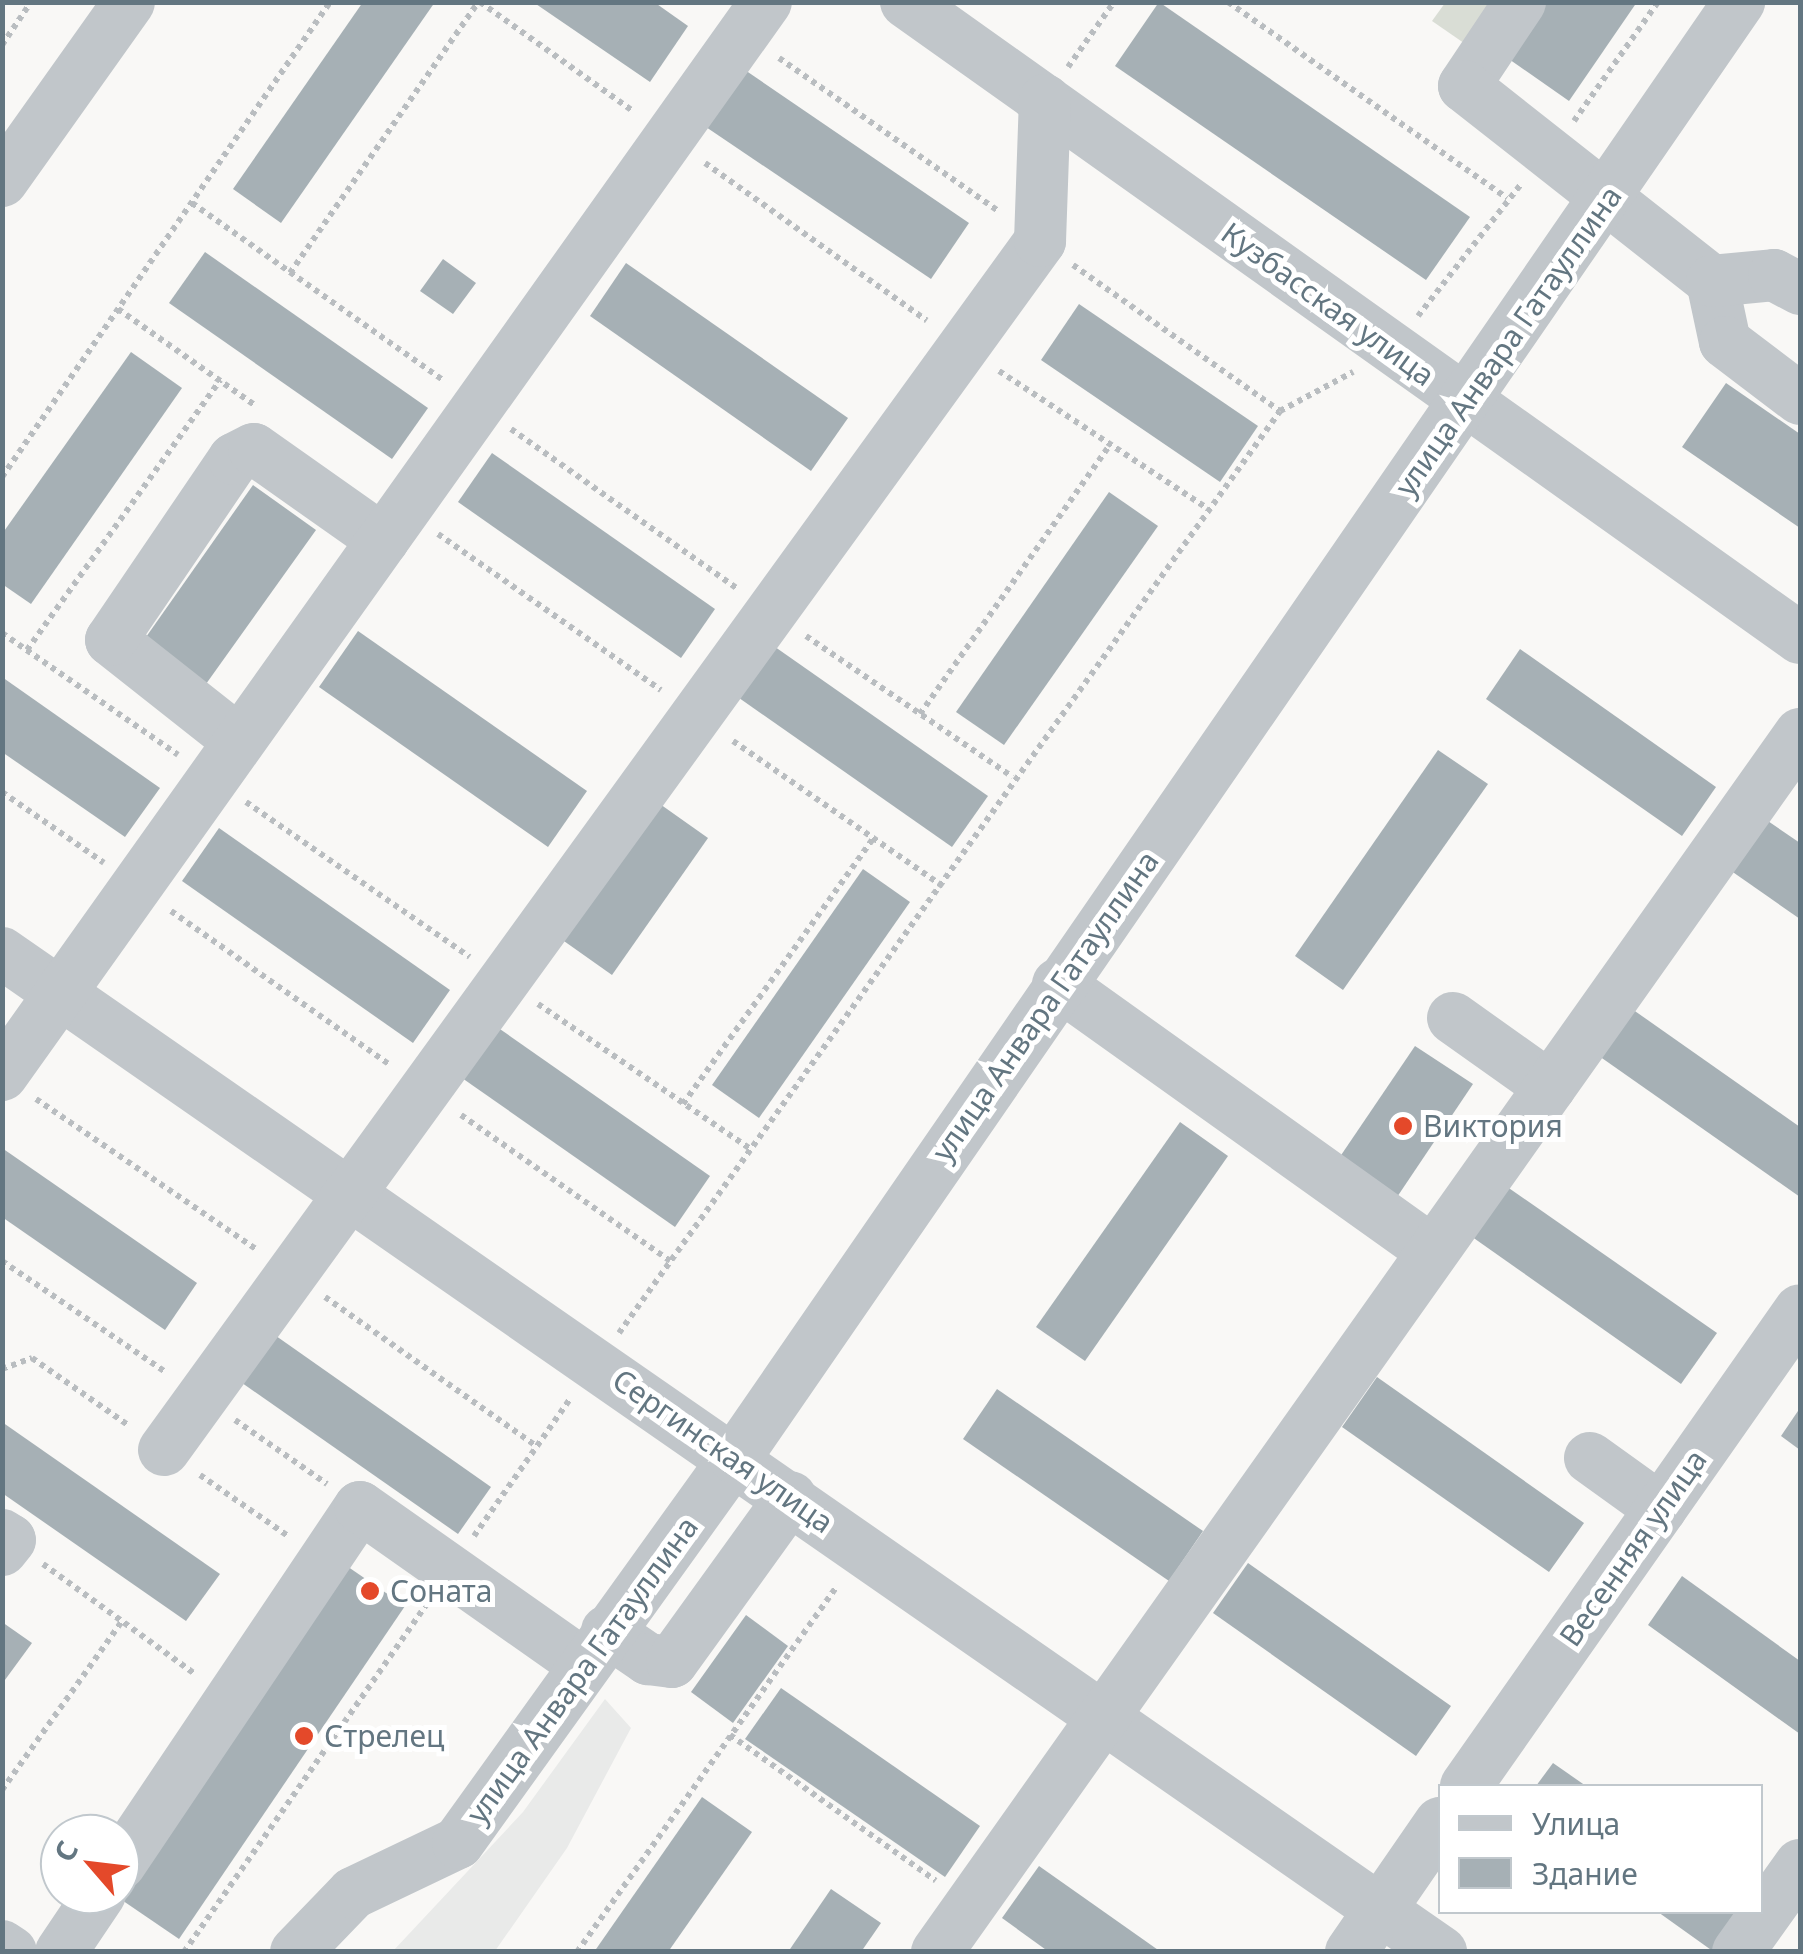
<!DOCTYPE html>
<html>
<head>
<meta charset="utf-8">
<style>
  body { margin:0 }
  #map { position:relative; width:1803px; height:1954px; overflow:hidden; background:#f9f8f6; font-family:"Noto Sans",sans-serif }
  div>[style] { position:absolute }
  .built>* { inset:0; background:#e9eae9 }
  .green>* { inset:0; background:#d9ddd5 }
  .building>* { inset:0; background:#a6b0b5 }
  .path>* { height:6px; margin-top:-3px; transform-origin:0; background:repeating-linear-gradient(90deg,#b9bdc0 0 5px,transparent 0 10px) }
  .minor>* { height:52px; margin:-26px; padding:0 26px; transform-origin:26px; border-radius:26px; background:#c1c6ca }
  .dots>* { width:28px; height:28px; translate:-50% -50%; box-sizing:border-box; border:5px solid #fff; border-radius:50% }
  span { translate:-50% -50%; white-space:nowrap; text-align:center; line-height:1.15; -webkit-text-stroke:10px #fff; paint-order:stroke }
  .street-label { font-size:30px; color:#637681 }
  .poi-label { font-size:30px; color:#637681 }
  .left { translate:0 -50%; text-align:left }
  .frame { position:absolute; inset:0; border:5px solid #637681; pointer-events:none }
  .legend { position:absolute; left:1438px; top:1784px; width:325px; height:130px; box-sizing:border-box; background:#fff; border:2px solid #c1c8cd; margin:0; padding:12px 18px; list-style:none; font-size:30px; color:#637681 }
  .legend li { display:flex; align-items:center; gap:20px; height:50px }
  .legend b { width:50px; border:2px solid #c1c8cd }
  .north { position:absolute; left:40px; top:1814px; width:100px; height:100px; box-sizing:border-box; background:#fff; border:2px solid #c1c8cd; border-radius:50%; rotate:298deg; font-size:28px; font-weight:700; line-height:40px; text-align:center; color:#637681 }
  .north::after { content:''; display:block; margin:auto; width:35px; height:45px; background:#e4492a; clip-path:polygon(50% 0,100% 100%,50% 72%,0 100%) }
</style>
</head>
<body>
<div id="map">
  <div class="built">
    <i style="clip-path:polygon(605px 1699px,631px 1728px,567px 1848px,495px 1951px,393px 1951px,523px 1812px)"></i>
  </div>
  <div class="green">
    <i style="clip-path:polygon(1445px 3px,1506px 3px,1474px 50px,1432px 21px)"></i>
  </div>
  <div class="building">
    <i style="clip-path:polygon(363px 2px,435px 2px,281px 223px,233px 189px)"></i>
    <i style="clip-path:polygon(533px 2px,654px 2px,688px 26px,650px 82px)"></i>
    <i style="clip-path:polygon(1159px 2px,1470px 217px,1426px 280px,1115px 66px)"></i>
    <i style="clip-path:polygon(1543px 2px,1637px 2px,1569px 101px,1506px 57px)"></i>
    <i style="clip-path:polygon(742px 68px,969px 223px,931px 279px,703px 125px)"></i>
    <i style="clip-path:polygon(205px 252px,428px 408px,392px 459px,169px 303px)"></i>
    <i style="clip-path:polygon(443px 259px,476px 283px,453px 314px,420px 291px)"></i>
    <i style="clip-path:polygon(626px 263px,848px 418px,811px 471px,590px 316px)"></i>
    <i style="clip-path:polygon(1079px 304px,1258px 426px,1220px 482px,1041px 360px)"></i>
    <i style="clip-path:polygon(131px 352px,182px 388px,31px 604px,2px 584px,2px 534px)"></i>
    <i style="clip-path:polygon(1726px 383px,1800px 434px,1800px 528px,1682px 447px)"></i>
    <i style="clip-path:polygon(492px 453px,715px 609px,681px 658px,458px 502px)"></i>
    <i style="clip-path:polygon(253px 485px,316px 530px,201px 691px,139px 647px)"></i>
    <i style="clip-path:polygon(1109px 492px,1158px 526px,1004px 745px,956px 712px)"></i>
    <i style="clip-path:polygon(358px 631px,587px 791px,548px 847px,319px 687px)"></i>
    <i style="clip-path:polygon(768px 642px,988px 796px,952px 847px,732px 693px)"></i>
    <i style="clip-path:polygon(1520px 649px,1716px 787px,1682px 836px,1486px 699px)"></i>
    <i style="clip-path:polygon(2px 677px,160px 788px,125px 837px,2px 752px)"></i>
    <i style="clip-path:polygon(1438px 750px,1488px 784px,1343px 990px,1295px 956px)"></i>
    <i style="clip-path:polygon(650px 797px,708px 838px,612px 975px,554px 934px)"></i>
    <i style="clip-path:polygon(1762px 817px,1800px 843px,1800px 919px,1727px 868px)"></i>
    <i style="clip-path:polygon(219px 828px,450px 990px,413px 1043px,182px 881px)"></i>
    <i style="clip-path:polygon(863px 869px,910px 902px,759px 1118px,712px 1085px)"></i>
    <i style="clip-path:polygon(1632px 1009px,1800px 1127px,1800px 1197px,1599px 1056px)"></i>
    <i style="clip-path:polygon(497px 1027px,710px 1176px,675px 1227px,462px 1078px)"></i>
    <i style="clip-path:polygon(1415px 1046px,1473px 1084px,1391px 1206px,1333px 1167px)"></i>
    <i style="clip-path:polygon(1180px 1122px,1228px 1156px,1085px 1361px,1036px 1327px)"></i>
    <i style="clip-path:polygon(2px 1148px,197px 1283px,165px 1330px,2px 1217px)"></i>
    <i style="clip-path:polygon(1503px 1184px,1717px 1333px,1681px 1384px,1468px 1234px)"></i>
    <i style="clip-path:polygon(269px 1331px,491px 1487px,458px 1534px,235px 1378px)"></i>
    <i style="clip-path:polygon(1377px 1377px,1584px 1523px,1549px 1572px,1342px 1427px)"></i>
    <i style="clip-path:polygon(997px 1389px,1203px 1531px,1169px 1581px,963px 1439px)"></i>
    <i style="clip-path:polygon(1800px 1408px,1800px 1450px,1781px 1436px)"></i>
    <i style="clip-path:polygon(2px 1422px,220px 1574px,186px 1621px,2px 1493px)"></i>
    <i style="clip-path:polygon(341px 1562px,405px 1606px,179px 1939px,113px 1894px)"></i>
    <i style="clip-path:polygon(1248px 1563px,1451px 1706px,1416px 1756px,1213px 1613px)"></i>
    <i style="clip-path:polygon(1682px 1576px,1800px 1661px,1800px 1734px,1648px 1625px)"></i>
    <i style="clip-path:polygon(746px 1615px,788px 1646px,733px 1723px,691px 1692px)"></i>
    <i style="clip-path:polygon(2px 1622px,32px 1643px,2px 1684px)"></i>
    <i style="clip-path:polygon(781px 1688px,980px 1826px,945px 1877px,745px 1739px)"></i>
    <i style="clip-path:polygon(1553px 1763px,1586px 1786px,1536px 1786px)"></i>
    <i style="clip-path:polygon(702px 1797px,752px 1832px,668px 1952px,594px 1952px)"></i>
    <i style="clip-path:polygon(1039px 1866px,1161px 1952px,1049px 1952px,1002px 1918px)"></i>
    <i style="clip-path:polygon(831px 1889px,881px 1923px,861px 1952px,788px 1952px)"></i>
    <i style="clip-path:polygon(1658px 1912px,1755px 1912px,1714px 1952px)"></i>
  </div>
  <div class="path">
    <i style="left:480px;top:2px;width:189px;rotate:35.5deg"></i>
    <i style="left:1228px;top:2px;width:341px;rotate:35.1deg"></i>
    <i style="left:2px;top:45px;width:52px;rotate:-56deg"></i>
    <i style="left:779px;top:58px;width:267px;rotate:34.9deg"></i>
    <i style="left:1068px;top:67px;width:80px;rotate:-54.7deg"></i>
    <i style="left:1574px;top:121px;width:146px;rotate:-54.8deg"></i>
    <i style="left:705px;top:163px;width:272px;rotate:35.4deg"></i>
    <i style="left:192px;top:203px;width:309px;rotate:35.2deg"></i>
    <i style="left:1073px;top:265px;width:253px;rotate:35.2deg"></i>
    <i style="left:290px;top:273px;width:330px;rotate:-55.2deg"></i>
    <i style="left:118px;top:309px;width:169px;rotate:35.1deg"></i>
    <i style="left:1418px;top:316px;width:167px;rotate:-52deg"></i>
    <i style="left:999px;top:371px;width:250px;rotate:33.4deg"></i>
    <i style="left:511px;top:429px;width:278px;rotate:35.2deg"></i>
    <i style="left:2px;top:477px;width:577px;rotate:-55.37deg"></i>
    <i style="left:438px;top:534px;width:272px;rotate:35deg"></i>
    <i style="left:2px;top:633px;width:214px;rotate:34.7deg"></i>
    <i style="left:806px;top:636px;width:250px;rotate:34.3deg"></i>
    <i style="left:27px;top:650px;width:332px;rotate:-54.4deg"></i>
    <i style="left:920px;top:714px;width:328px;rotate:-54.8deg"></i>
    <i style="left:733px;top:741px;width:257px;rotate:34.7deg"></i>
    <i style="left:2px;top:792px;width:124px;rotate:34.8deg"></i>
    <i style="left:246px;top:802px;width:272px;rotate:34.7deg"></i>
    <i style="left:171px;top:911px;width:268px;rotate:35.1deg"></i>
    <i style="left:538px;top:1004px;width:259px;rotate:34.3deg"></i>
    <i style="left:36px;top:1099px;width:268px;rotate:34.3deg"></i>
    <i style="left:683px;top:1104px;width:326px;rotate:-54.4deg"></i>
    <i style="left:461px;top:1115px;width:255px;rotate:34.9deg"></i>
    <i style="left:2px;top:1261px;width:199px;rotate:34.2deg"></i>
    <i style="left:325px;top:1297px;width:257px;rotate:35.2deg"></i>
    <i style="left:619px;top:1333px;width:1134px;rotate:-54.36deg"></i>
    <i style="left:1280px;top:411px;width:83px;rotate:-28.1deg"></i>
    <i style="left:2px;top:1369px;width:32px;rotate:-20deg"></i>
    <i style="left:32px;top:1358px;width:117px;rotate:34.9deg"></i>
    <i style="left:235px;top:1420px;width:112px;rotate:34.8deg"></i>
    <i style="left:200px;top:1475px;width:107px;rotate:34.7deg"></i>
    <i style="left:474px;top:1536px;width:167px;rotate:-55deg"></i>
    <i style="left:43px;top:1564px;width:188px;rotate:35.9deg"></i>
    <i style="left:730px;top:1735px;width:252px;rotate:35.3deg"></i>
    <i style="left:2px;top:1790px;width:207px;rotate:-54.6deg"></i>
    <i style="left:184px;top:1952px;width:424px;rotate:-55.1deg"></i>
    <i style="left:577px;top:1952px;width:449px;rotate:-54.6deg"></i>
  </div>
  <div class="minor">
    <i style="left:906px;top:2px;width:1097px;rotate:35.43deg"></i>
    <i style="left:1520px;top:2px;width:101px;rotate:123.7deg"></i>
    <i style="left:1464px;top:86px;width:315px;rotate:38.2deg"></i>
    <i style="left:1712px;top:281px;width:62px;rotate:78deg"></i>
    <i style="left:1725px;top:342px;width:94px;rotate:37.2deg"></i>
    <i style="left:2px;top:181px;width:219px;rotate:-54.6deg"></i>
    <i style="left:1712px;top:281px;width:62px;rotate:-5.5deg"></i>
    <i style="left:1774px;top:275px;width:30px;rotate:28deg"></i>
    <i style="left:239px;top:741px;width:163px;rotate:-141.7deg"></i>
    <i style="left:111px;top:640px;width:219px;rotate:-55.8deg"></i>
    <i style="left:234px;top:459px;width:22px;rotate:-27deg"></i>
    <i style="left:254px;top:449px;width:158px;rotate:35.2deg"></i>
    <i style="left:2px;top:953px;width:1752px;rotate:34.77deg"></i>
    <i style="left:1058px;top:984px;width:460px;rotate:35.5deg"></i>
    <i style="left:1453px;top:1018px;width:119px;rotate:35.4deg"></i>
    <i style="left:2px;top:1075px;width:1317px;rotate:-54.55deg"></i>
    <i style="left:164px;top:1450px;width:1493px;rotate:-54.07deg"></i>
    <i style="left:1040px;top:241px;width:141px;rotate:-88deg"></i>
    <i style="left:1590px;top:1458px;width:87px;rotate:35.7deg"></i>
    <i style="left:2px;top:1535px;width:9px;rotate:32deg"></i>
    <i style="left:10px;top:1540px;width:13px;rotate:129deg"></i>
    <i style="left:607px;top:1631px;width:50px;rotate:34.3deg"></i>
    <i style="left:648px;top:1659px;width:24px;rotate:7deg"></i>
    <i style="left:672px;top:1662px;width:203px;rotate:-54.2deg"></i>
    <i style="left:1466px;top:1786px;width:581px;rotate:-54.94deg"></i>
    <i style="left:120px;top:1864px;width:430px;rotate:-56.1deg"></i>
    <i style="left:360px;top:1507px;width:273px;rotate:35.1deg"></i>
    <i style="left:2px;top:1946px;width:11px;rotate:34deg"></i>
    <i style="left:61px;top:1952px;width:70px;rotate:-56.1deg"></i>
    <i style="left:296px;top:1952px;width:82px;rotate:-46deg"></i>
    <i style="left:353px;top:1893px;width:116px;rotate:-25.5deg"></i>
    <i style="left:458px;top:1843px;width:474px;rotate:-54.3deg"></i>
    <i style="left:735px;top:1458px;width:1769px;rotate:-55.41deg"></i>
    <i style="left:937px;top:1952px;width:1493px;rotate:-54.68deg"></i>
    <i style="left:1351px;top:1952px;width:157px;rotate:-55.4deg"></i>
    <i style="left:1738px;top:1952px;width:107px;rotate:-54.5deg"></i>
  </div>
  <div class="dots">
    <i style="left:1403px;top:1126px;background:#e4492a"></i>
    <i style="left:370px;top:1591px;background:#e4492a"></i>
    <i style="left:304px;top:1736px;background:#e4492a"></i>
  </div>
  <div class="street-label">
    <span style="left:1328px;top:304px;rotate:36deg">Кузбасская улица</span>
    <span style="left:1508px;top:341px;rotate:-55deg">улица Анвара Гатауллина</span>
    <span style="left:1045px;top:1006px;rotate:-55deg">улица Анвара Гатауллина</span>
    <span style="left:723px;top:1451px;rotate:35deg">Сергинская улица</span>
    <span style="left:1633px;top:1548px;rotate:-55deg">Весенняя улица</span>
    <span style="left:582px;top:1670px;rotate:-54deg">улица Анвара Гатауллина</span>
  </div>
  <div class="poi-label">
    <span class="left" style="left:1423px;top:1126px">Виктория</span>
    <span class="left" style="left:390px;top:1591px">Соната</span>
    <span class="left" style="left:324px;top:1736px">Стрелец</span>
  </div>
  <div class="frame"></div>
  <ul class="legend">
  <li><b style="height:12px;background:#c1c6ca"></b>Улица</li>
  <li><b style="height:28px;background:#a6b0b5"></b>Здание</li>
  </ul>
  <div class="north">С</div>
</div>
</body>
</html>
